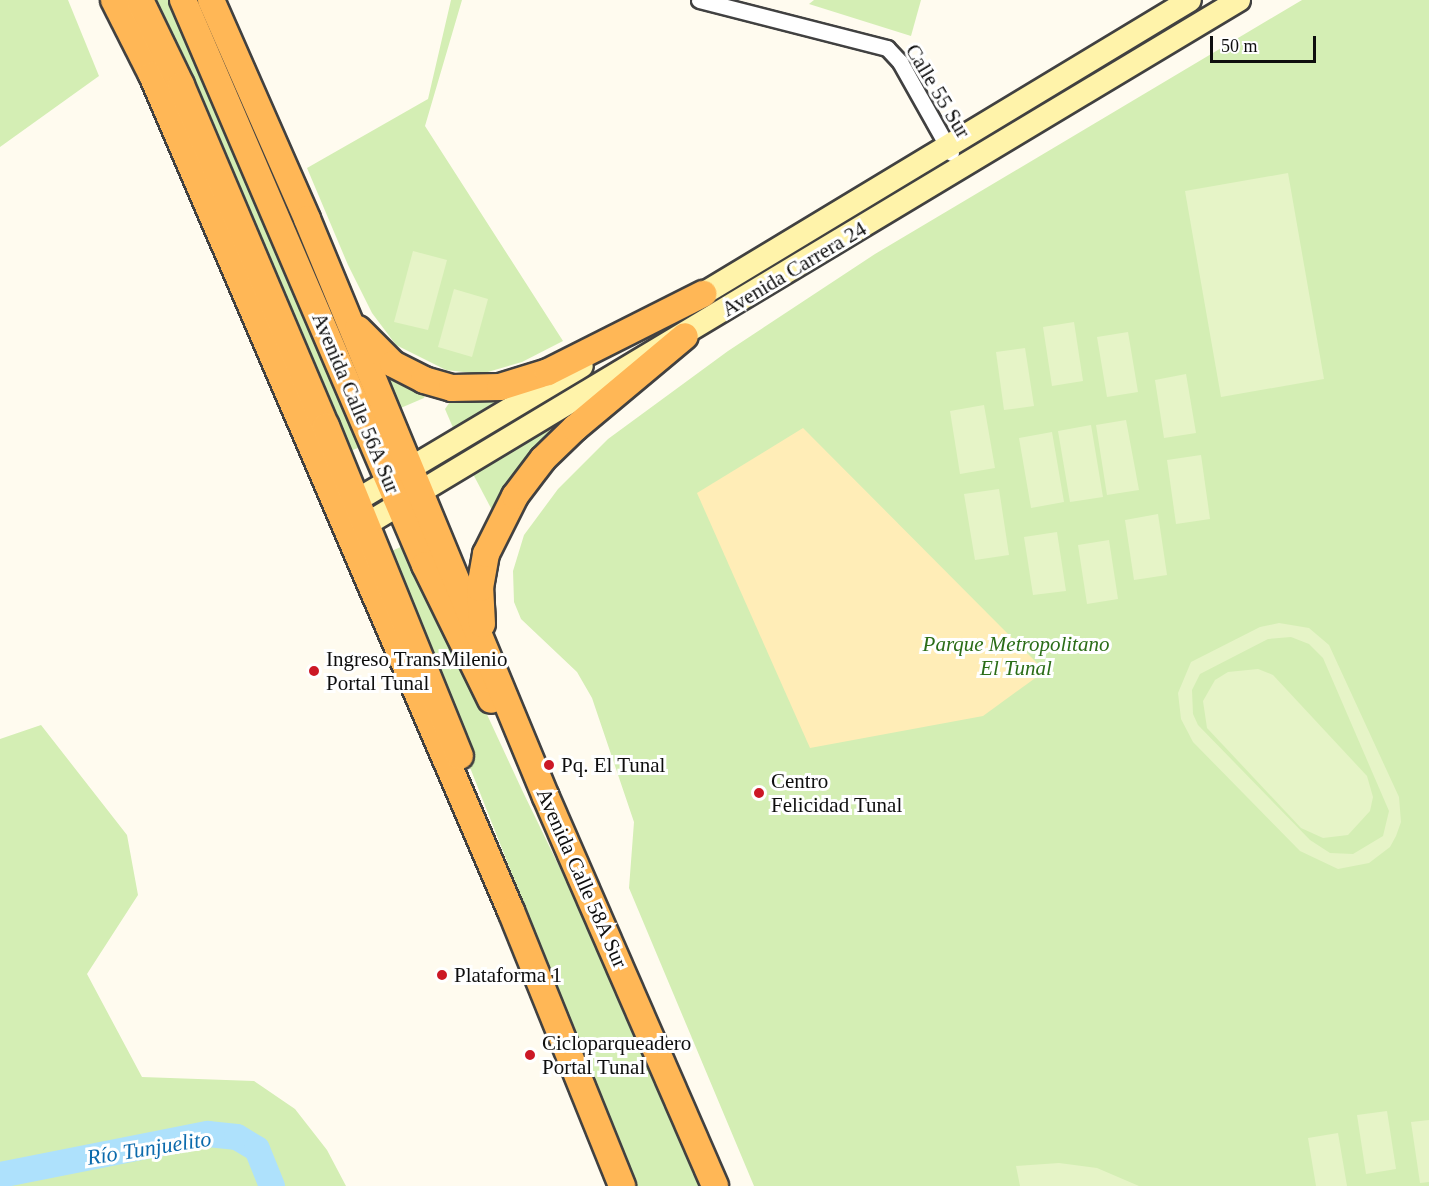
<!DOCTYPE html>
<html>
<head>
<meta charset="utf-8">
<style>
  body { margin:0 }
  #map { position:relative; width:1429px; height:1186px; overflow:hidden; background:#fffbef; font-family:"Times New Roman",serif }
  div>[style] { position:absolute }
  .green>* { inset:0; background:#d4eeb4 }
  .sand>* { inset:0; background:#ffedb7 }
  .pitch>* { inset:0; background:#e6f4c7 }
  .river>* { height:26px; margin:-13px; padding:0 13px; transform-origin:13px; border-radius:13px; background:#aee1fc }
  .roads { filter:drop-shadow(2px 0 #414141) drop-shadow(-2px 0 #414141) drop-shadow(0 2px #414141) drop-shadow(0 -2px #414141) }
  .minor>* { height:15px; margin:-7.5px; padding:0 7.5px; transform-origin:7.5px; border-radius:7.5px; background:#fff }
  .secondary>* { height:22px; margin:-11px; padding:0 11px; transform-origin:11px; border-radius:11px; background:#fff3aa }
  .trunk>* { height:26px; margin:-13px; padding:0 13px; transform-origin:13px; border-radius:13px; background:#ffb756 }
  .dots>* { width:16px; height:16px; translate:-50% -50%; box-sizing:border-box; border:3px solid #fff; border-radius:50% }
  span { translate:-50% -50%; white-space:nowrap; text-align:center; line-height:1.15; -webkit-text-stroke:6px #fff; paint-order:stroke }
  .street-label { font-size:21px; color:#0e0e0e }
  .park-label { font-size:21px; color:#2b6d18; font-style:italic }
  .poi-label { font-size:21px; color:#0e0e0e }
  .left { translate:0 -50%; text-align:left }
  .water-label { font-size:22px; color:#0b6aac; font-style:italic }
  .scale { position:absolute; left:1210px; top:36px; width:106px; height:27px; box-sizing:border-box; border:3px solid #0e0e0e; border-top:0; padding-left:8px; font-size:18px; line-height:21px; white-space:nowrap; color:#0e0e0e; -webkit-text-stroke:4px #fff; paint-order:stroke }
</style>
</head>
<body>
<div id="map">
  <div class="green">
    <i style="clip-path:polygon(0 0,68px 0,99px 76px,0 147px)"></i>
    <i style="clip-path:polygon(148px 0,174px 0,366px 445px,350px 451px)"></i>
    <i style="clip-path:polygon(451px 0,462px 0,425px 126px,563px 341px,522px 362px,481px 374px,446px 370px,396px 345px,372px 313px,348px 265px,307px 168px,428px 99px)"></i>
    <i style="clip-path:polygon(814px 0,921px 0,911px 36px,809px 4px)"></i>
    <i style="clip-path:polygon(1302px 0,1429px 0,1429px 1186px,754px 1186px,629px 888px,634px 822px,592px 698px,577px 672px,521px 619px,514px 602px,513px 571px,524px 535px,558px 489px,608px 439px,728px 351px,875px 254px)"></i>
    <i style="clip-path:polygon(371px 353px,427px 389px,424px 398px,396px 410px)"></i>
    <i style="clip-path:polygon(529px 388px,454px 430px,445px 409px,454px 396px)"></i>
    <i style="clip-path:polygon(597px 397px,493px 512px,473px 474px)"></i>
    <i style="clip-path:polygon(408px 544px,522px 790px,641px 1035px,702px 1186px,635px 1186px,428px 661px,389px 552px)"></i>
    <i style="clip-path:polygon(41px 725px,127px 835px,138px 895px,87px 974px,142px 1077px,254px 1081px,295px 1109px,327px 1150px,346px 1186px,0 1186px,0 739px)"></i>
  </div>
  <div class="sand">
    <i style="clip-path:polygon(803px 428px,1045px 671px,983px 716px,810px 748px,697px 493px)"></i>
  </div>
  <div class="pitch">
    <i style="clip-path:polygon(1288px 173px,1324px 379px,1221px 397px,1185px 191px)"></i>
    <i style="clip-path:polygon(413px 251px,447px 260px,428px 330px,394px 322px)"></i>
    <i style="clip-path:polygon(454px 289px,488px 299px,472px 357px,438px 347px)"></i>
    <i style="clip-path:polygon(1074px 322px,1083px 381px,1052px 386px,1043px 327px)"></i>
    <i style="clip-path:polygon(1128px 332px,1138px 392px,1107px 397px,1097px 337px)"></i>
    <i style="clip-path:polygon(1025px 348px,1034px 406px,1004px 410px,996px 352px)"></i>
    <i style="clip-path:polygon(1186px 374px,1196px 433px,1164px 438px,1155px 380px)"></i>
    <i style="clip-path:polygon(984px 405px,995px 468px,960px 474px,950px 411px)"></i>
    <i style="clip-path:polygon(1126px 420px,1139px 490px,1107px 495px,1096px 425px)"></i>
    <i style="clip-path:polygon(1091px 425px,1103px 497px,1070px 502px,1058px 431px)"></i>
    <i style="clip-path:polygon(1052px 432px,1064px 502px,1031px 508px,1019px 438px)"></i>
    <i style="clip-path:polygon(1201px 455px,1210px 519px,1176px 524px,1167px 460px)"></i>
    <i style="clip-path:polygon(999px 489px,1009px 555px,975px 560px,964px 494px)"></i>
    <i style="clip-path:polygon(1158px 514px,1167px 575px,1134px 580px,1125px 520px)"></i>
    <i style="clip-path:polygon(1057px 532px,1066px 591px,1033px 595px,1024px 537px)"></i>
    <i style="clip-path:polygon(1109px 540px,1118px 599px,1087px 604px,1078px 545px)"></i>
    <i style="clip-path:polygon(evenodd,1279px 623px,1309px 628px,1329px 645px,1399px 797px,1401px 822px,1396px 836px,1390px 847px,1369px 863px,1338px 869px,1300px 851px,1193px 742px,1181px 719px,1178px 693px,1191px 662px,1260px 627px,1279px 623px,1291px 637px,1309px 644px,1323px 658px,1389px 811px,1383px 836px,1353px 854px,1330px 853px,1310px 840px,1198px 725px,1193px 714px,1192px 690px,1200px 674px,1268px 639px,1291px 637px)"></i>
    <i style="clip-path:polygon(1258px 669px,1273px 675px,1367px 776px,1373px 797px,1370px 811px,1348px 835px,1323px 838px,1301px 828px,1207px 728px,1203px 701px,1215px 680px,1228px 672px)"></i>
    <i style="clip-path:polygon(1387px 1111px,1396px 1169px,1366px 1174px,1357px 1115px)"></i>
    <i style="clip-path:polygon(1429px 1120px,1429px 1182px,1420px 1183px,1411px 1122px)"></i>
    <i style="clip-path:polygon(1338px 1133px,1347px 1186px,1316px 1186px,1308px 1138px)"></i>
    <i style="clip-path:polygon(1059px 1163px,1097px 1168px,1139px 1186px,1020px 1186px,1016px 1166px)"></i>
  </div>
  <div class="river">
    <i style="left:0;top:1175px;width:212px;rotate:-11.2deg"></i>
    <i style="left:208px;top:1134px;width:29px;rotate:6deg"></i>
    <i style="left:237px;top:1137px;width:23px;rotate:31deg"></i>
    <i style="left:257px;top:1149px;width:40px;rotate:68deg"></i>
  </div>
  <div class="roads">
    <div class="minor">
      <i style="left:699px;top:0;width:194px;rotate:14.3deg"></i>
      <i style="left:887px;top:48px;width:19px;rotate:47deg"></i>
      <i style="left:900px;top:62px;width:104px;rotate:60.7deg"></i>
    </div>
    <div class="secondary">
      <i style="left:688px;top:303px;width:586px;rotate:-31.11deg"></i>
      <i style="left:342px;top:509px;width:279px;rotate:-30.8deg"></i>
      <i style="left:350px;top:534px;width:1037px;rotate:-30.99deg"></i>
    </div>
    <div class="trunk">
      <i style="left:114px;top:0;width:84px;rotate:63.1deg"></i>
      <i style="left:152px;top:75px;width:910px;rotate:66.76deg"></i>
      <i style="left:511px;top:911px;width:297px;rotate:68deg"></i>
      <i style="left:140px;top:0;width:94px;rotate:64.2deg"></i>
      <i style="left:181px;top:85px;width:371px;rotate:67deg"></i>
      <i style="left:326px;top:426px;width:356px;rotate:67.9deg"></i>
      <i style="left:183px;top:0;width:615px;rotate:66.81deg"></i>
      <i style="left:425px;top:565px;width:150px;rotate:63.9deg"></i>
      <i style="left:211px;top:0;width:239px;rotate:66.3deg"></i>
      <i style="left:307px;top:219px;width:625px;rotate:67.54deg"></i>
      <i style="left:546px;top:797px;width:424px;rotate:66.5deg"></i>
      <i style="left:358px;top:329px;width:49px;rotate:45deg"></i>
      <i style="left:393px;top:364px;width:35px;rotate:27deg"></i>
      <i style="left:424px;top:380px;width:29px;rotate:16deg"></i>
      <i style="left:452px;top:388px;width:48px;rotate:-1.2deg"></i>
      <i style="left:500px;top:387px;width:50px;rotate:-17.4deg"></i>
      <i style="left:548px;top:372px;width:174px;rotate:-26.7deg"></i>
      <i style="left:482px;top:624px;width:36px;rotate:-93deg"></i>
      <i style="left:480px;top:588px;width:35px;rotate:-80deg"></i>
      <i style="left:486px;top:554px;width:65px;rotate:-63.4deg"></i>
      <i style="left:515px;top:496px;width:46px;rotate:-52.9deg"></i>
      <i style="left:543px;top:459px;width:45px;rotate:-44.1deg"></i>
      <i style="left:575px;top:428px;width:143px;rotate:-39.9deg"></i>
    </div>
  </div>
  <div class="dots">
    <i style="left:314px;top:671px;background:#cc1825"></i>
    <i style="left:549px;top:765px;background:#cc1825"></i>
    <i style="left:759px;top:793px;background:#cc1825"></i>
    <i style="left:442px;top:975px;background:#cc1825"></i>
    <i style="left:530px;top:1055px;background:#cc1825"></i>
  </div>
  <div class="street-label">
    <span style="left:938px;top:91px;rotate:59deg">Calle 55 Sur</span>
    <span style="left:794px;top:269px;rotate:-31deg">Avenida Carrera 24</span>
    <span style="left:356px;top:403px;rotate:67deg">Avenida Calle 56A Sur</span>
    <span style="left:582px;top:878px;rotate:66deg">Avenida Calle 58A Sur</span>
  </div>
  <div class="park-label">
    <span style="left:1016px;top:656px">Parque Metropolitano<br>El Tunal</span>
  </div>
  <div class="poi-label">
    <span class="left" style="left:326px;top:671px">Ingreso TransMilenio<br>Portal Tunal</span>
    <span class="left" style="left:561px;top:765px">Pq. El Tunal</span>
    <span class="left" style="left:771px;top:793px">Centro<br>Felicidad Tunal</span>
    <span class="left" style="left:454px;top:975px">Plataforma 1</span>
    <span class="left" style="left:542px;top:1055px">Cicloparqueadero<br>Portal Tunal</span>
  </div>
  <div class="water-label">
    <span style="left:149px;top:1148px;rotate:-9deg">Río Tunjuelito</span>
  </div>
  <div class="scale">50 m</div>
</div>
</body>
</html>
